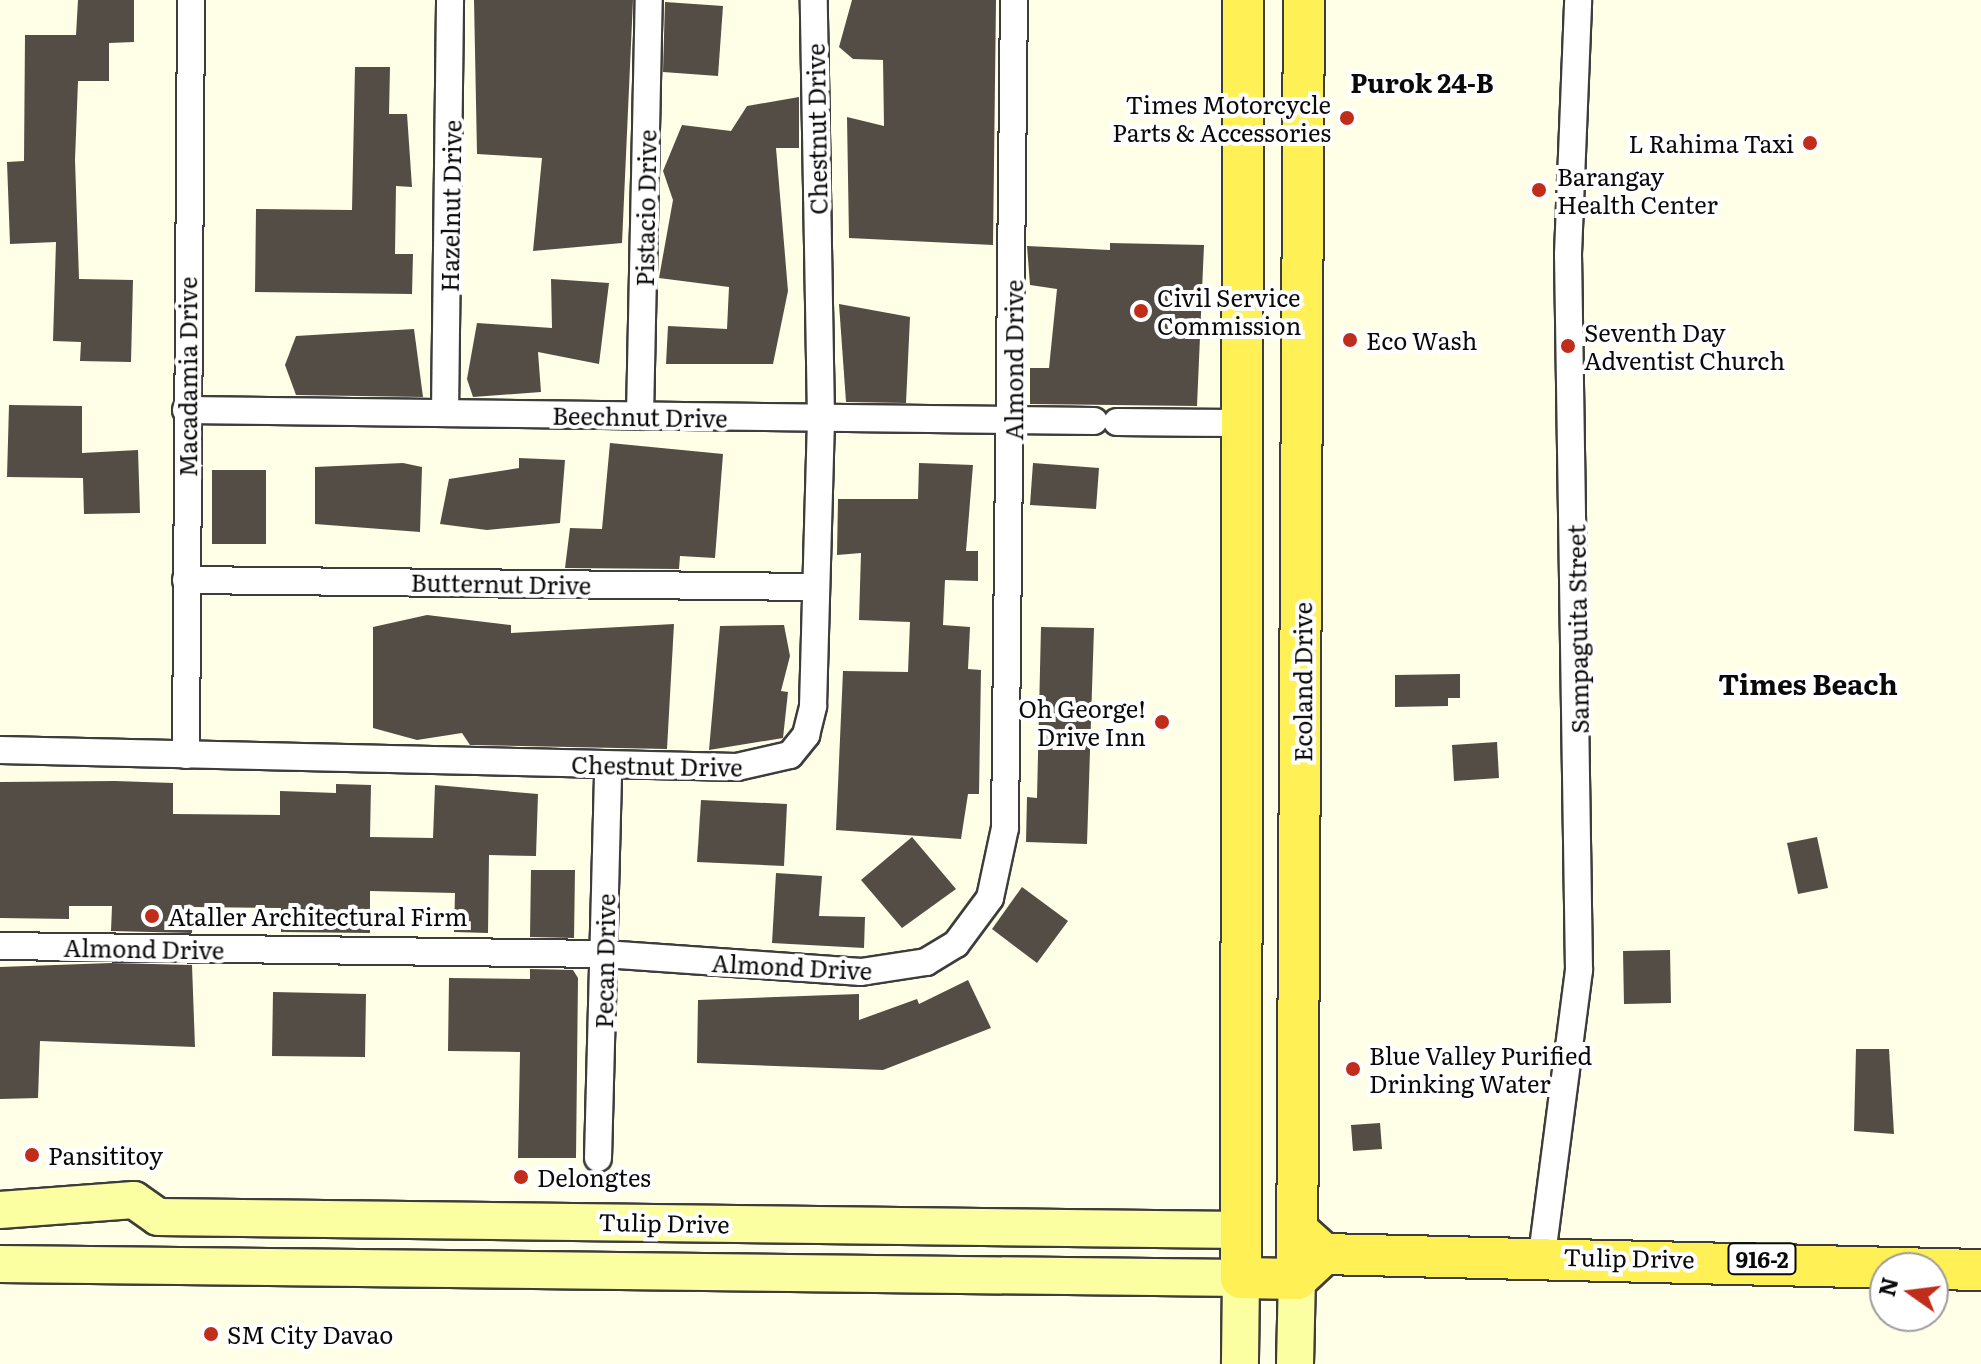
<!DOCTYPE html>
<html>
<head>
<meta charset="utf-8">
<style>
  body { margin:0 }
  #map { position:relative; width:1981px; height:1364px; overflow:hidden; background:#fffee6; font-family:Literata,serif }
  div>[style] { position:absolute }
  .building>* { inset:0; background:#534d46 }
  .roads { filter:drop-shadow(2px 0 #3d3d3d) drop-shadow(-2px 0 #3d3d3d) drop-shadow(0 2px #3d3d3d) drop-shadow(0 -2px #3d3d3d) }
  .minor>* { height:26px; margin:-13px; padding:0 13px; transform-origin:13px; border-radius:13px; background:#fff }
  .secondary>* { height:36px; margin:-18px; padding:0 18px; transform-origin:18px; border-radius:18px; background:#fbffa1 }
  .primary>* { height:40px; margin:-20px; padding:0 20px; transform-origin:20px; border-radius:20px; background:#fff056 }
  .dots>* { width:22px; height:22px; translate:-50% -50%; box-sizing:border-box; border:4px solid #fff; border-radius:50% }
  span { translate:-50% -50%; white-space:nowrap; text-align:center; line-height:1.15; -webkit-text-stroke:8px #fff; paint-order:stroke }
  .shield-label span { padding:2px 6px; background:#fff; border:2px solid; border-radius:6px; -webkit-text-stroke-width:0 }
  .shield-label { font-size:22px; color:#0a0a0a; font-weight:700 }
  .poi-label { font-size:24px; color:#0a0a0a }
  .right { translate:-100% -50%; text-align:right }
  .left { translate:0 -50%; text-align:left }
  .street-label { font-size:24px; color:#0a0a0a }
  .neighbourhood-label { font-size:26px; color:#0a0a0a; font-weight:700 }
  .quarter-label { font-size:28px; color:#0a0a0a; font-weight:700 }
  .north { position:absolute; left:1869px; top:1252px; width:80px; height:80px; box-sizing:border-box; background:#fff; border:2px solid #9d9d9d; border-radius:50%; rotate:284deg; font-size:22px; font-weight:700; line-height:32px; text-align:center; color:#0a0a0a }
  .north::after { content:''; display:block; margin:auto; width:28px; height:36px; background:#c02d1b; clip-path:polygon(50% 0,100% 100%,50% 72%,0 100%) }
</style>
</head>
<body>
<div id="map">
  <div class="building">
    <i style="clip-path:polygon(78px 0,134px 0,134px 42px,109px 43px,109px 81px,78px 81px,75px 160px,79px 279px,133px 280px,131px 362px,80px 361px,81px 342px,53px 341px,56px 242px,10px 244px,7px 162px,24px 161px,25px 35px,76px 35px)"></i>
    <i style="clip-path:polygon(474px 0,633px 0,622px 243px,533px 251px,542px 158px,477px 154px)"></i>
    <i style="clip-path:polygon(852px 0,996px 0,993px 245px,849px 238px,847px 117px,884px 126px,883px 60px,853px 59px,839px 47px)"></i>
    <i style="clip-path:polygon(665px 2px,723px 6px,718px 76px,663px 72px)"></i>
    <i style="clip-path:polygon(355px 67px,390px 67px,389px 114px,407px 114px,412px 187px,396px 186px,395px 254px,413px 254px,412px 294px,255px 292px,256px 209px,352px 210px)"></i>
    <i style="clip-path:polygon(799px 97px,799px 148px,776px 148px,788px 291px,773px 364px,666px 364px,668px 326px,727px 329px,729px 287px,659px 278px,673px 200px,663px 171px,682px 125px,731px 131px,747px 106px)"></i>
    <i style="clip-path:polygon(1110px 243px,1204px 245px,1197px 406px,1030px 404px,1030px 368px,1049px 368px,1057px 289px,1030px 285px,1027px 246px,1110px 250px)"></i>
    <i style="clip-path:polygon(551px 279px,609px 283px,599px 364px,538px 352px,541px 392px,473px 397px,467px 379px,477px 323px,552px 328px)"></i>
    <i style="clip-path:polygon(839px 304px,910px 317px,906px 403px,846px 402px)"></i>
    <i style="clip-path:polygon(414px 329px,423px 397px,296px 395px,285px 365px,296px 336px)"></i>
    <i style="clip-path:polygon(9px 405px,82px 406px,82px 453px,138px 450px,140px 513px,84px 514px,83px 478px,7px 477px)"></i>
    <i style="clip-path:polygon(610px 443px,723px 454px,715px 558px,680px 556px,679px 569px,565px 568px,570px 528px,602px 529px)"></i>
    <i style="clip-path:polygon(519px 458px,565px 460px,560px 523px,487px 530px,440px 524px,449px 479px,519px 468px)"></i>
    <i style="clip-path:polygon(403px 463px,422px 467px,420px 532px,315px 524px,315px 467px)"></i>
    <i style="clip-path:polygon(919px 463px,973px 465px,966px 551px,978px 551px,978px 581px,945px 580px,943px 625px,970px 627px,968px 669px,981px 670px,979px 794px,968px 794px,961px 839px,836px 830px,843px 671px,908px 672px,910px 622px,859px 620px,861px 553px,837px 555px,838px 499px,918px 499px)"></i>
    <i style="clip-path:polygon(1033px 463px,1099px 468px,1096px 509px,1030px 505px)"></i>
    <i style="clip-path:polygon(212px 470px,266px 470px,266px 544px,212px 544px)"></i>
    <i style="clip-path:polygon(427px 615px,511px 625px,511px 633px,674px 624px,667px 749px,470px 745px,462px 733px,417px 740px,373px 728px,373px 627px)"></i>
    <i style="clip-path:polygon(784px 625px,790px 656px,781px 691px,788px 692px,783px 738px,709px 750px,720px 626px)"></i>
    <i style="clip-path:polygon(1041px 627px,1094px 628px,1087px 844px,1026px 842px,1027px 797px,1037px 798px)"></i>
    <i style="clip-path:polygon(1460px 674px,1460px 698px,1448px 698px,1448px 706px,1395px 707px,1395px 675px)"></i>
    <i style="clip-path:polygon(1497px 742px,1499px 778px,1454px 781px,1452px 745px)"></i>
    <i style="clip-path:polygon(115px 781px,173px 783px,173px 814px,280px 815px,280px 791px,336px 793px,336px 784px,371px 785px,370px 837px,433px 838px,435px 785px,538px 794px,536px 856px,489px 855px,488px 933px,454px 932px,455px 893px,370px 891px,370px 933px,281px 932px,281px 908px,193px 907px,192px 933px,111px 931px,112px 906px,69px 906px,69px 919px,0 918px,0 782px)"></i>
    <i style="clip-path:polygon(701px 800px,787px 804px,784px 866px,697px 862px)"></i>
    <i style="clip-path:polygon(912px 837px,956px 889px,902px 928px,861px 880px)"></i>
    <i style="clip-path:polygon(1817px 837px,1828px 888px,1798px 894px,1787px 843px)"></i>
    <i style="clip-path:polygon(531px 870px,575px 870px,574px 938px,530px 937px)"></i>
    <i style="clip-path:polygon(776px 873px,822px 876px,819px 916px,865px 917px,864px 948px,772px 943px)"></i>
    <i style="clip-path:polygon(1022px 887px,1068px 921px,1037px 963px,992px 929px)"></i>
    <i style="clip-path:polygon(1670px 950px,1671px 1003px,1624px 1004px,1623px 951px)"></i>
    <i style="clip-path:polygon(111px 963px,192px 965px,195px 1047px,40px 1041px,38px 1098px,0 1099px,0 967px)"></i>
    <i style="clip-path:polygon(530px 969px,573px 970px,578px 978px,576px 1158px,518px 1158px,520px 1052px,448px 1051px,449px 978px,530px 979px)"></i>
    <i style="clip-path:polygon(968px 980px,991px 1028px,883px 1070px,697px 1063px,698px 1000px,859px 994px,859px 1020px,917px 999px,919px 1004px)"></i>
    <i style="clip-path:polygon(273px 992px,366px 994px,365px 1057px,272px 1056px)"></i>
    <i style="clip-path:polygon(1856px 1049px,1889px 1049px,1894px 1134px,1854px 1131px)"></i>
    <i style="clip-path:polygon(1380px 1123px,1382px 1149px,1353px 1151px,1351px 1125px)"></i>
  </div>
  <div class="roads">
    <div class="minor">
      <i style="left:186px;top:410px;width:908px;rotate:0.69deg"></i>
      <i style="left:445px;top:413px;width:413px;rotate:-89.3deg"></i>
      <i style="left:640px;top:416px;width:416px;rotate:-88.8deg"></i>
      <i style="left:1117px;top:422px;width:126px;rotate:0.5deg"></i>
      <i style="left:186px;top:580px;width:630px;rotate:0.64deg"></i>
      <i style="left:0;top:750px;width:737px;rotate:1.32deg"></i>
      <i style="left:737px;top:767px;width:54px;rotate:-12.8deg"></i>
      <i style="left:790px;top:755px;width:26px;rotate:-51deg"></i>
      <i style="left:806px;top:735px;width:30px;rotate:-76deg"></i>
      <i style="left:813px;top:706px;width:288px;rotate:-88.4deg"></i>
      <i style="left:821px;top:418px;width:418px;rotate:-91deg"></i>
      <i style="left:186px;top:755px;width:755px;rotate:-89.62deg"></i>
      <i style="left:0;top:946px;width:604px;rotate:0.76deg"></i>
      <i style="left:604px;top:954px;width:258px;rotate:4deg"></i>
      <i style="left:861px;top:972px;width:66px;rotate:-8.7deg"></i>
      <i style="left:926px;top:962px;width:35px;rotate:-31deg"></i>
      <i style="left:956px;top:944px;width:57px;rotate:-53.5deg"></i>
      <i style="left:990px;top:898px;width:72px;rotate:-77.9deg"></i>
      <i style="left:1005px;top:828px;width:828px;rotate:-89.38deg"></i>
      <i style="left:598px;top:1158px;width:393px;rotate:-88.5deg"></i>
      <i style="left:1542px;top:1255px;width:287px;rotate:-82.6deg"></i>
      <i style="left:1579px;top:970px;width:716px;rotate:-90.88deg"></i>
      <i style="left:1568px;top:254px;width:254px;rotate:-87.7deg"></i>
    </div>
    <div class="secondary">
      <i style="left:0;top:1210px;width:134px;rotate:-4.3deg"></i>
      <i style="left:134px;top:1200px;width:29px;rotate:35deg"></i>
      <i style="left:158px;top:1217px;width:1084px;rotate:0.69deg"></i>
      <i style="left:0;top:1264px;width:1241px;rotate:0.65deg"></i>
      <i style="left:1241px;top:1278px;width:86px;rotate:90.7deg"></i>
      <i style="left:1295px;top:1364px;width:85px;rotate:-88.7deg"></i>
    </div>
    <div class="primary">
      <i style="left:1243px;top:0;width:1278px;rotate:90.09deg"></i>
      <i style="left:1241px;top:1278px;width:56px;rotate:1deg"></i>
      <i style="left:1297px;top:1279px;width:37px;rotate:-43deg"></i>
      <i style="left:1304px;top:1236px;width:27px;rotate:42deg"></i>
      <i style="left:1324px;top:1254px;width:657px;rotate:1.4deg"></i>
      <i style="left:1297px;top:1279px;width:1279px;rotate:-89.69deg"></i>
    </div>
  </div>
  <div class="dots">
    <i style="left:1347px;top:118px;background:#c02d1b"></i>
    <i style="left:1810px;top:143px;background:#c02d1b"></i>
    <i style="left:1539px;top:190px;background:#c02d1b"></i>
    <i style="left:1141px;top:311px;background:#c02d1b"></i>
    <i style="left:1350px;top:340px;background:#c02d1b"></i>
    <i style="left:1568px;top:346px;background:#c02d1b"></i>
    <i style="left:1162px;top:722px;background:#c02d1b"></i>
    <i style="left:152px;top:916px;background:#c02d1b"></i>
    <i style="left:1353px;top:1069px;background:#c02d1b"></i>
    <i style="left:32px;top:1155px;background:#c02d1b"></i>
    <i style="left:521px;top:1177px;background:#c02d1b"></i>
    <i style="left:211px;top:1334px;background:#c02d1b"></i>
  </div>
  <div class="shield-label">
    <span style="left:1762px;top:1259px">916-2</span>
  </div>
  <div class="poi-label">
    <span class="right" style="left:1331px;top:118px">Times Motorcycle<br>Parts &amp; Accessories</span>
    <span class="right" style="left:1794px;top:143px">L Rahima Taxi</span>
    <span class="left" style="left:1557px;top:190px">Barangay<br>Health Center</span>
    <span class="left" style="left:1157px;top:311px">Civil Service<br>Commission</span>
    <span class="left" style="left:1584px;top:346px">Seventh Day<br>Adventist Church</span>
    <span class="left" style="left:1366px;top:340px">Eco Wash</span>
    <span class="right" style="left:1146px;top:722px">Oh George!<br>Drive Inn</span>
    <span class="left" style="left:168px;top:916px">Ataller Architectural Firm</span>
    <span class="left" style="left:1369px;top:1069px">Blue Valley Purified<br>Drinking Water</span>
    <span class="left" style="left:48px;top:1155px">Pansititoy</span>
    <span class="left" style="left:537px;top:1177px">Delongtes</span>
    <span class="left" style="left:227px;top:1334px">SM City Davao</span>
  </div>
  <div class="street-label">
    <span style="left:816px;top:129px;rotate:-91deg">Chestnut Drive</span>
    <span style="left:450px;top:206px;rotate:-89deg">Hazelnut Drive</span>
    <span style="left:645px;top:208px;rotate:-89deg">Pistacio Drive</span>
    <span style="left:1013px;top:360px;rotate:-90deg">Almond Drive</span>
    <span style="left:187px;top:377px;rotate:-90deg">Macadamia Drive</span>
    <span style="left:640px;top:416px;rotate:1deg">Beechnut Drive</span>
    <span style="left:501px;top:583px;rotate:1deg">Butternut Drive</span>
    <span style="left:1577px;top:629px;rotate:-91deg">Sampaguita Street</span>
    <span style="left:1302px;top:682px;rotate:-90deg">Ecoland Drive</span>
    <span style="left:657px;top:765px;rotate:1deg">Chestnut Drive</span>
    <span style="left:144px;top:948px;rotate:1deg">Almond Drive</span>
    <span style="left:604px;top:961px;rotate:-89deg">Pecan Drive</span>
    <span style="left:792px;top:966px;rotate:3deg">Almond Drive</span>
    <span style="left:664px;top:1222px;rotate:1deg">Tulip Drive</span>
    <span style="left:1629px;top:1257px;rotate:1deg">Tulip Drive</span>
  </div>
  <div class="neighbourhood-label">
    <span style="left:1422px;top:82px">Purok 24-B</span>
  </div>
  <div class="quarter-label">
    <span style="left:1808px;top:683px">Times Beach</span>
  </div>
  <div class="north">N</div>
</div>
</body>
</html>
